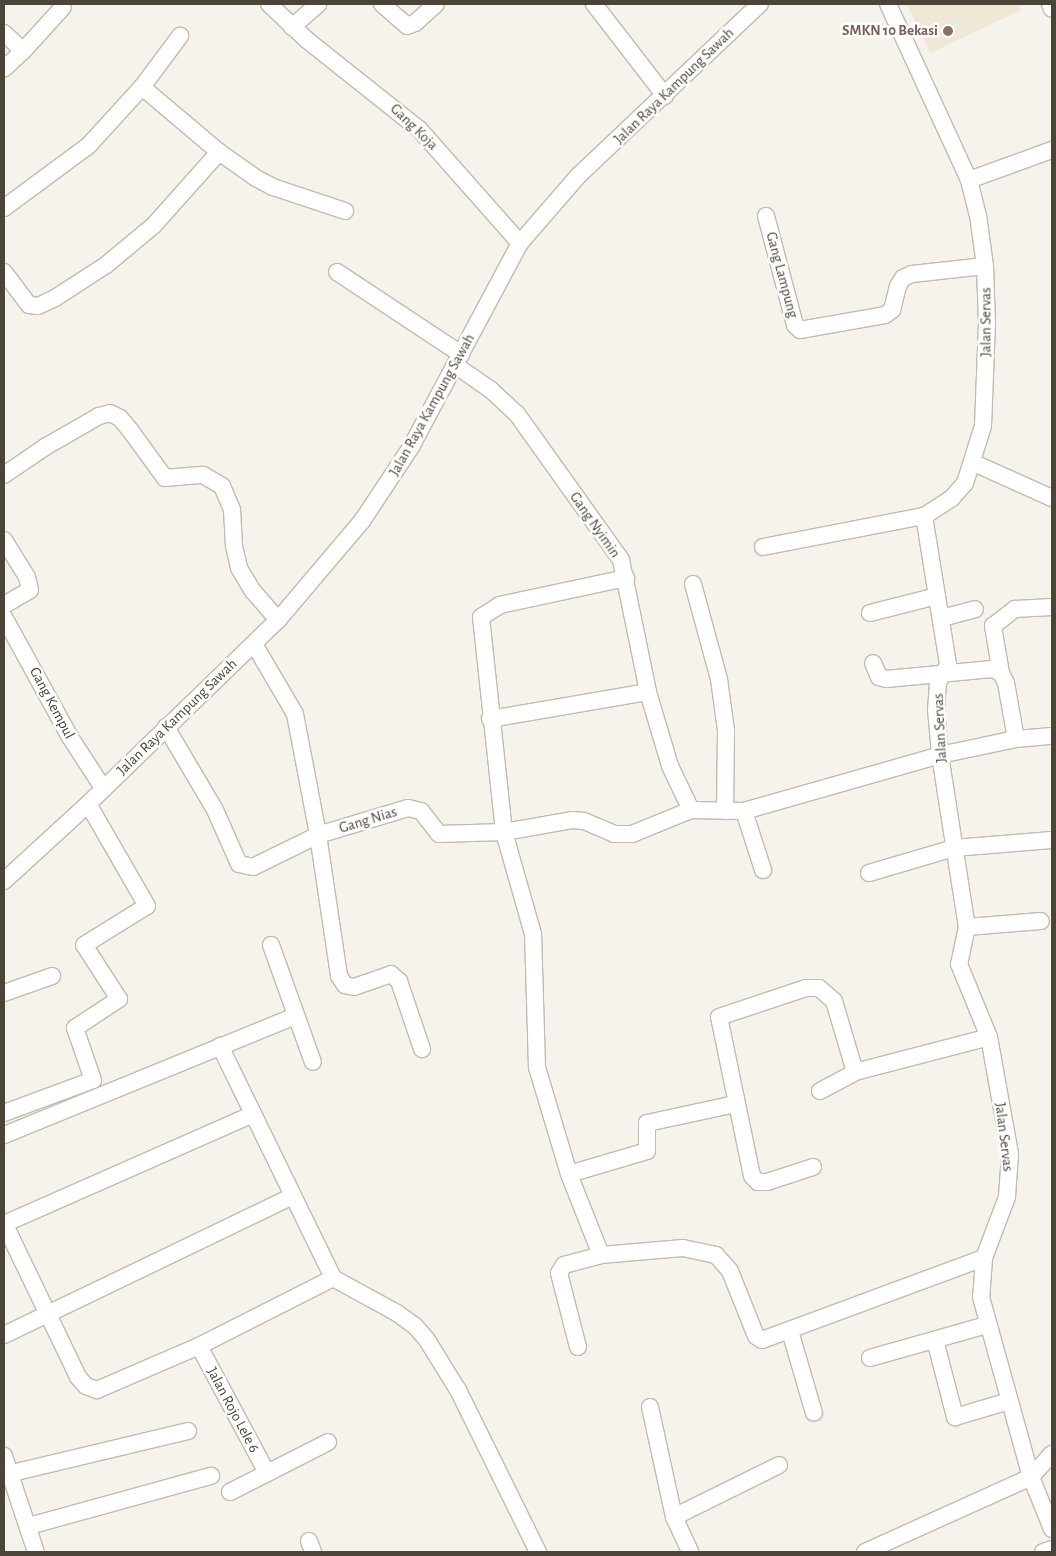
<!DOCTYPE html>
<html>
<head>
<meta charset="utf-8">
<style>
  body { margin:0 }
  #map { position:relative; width:1056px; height:1556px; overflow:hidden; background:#f6f3ec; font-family:"Alegreya Sans",sans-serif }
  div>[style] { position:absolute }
  .education>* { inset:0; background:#efe8d6 }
  .roads { filter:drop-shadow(1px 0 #c2bbae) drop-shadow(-1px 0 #c2bbae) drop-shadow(0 1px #c2bbae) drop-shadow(0 -1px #c2bbae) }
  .minor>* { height:16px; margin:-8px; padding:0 8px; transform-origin:8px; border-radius:8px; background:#fff }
  .dots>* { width:14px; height:14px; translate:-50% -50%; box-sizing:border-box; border:2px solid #fff; border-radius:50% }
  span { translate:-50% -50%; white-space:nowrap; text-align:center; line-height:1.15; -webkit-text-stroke:5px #fff; paint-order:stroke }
  .education-label { font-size:15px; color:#785e54; font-weight:700 }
  .right { translate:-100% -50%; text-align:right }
  .street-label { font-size:15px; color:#4b4439 }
  .frame { position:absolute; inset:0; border:5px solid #4b4439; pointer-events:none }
</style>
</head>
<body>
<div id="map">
  <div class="education">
    <i style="clip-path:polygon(907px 4px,1018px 4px,1021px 10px,930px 53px)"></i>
  </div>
  <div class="roads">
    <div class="minor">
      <i style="left:269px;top:4px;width:52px;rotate:43.5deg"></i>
      <i style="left:307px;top:40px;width:143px;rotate:38.5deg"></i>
      <i style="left:419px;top:129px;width:152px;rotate:48.5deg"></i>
      <i style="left:382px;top:4px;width:33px;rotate:41deg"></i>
      <i style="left:407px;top:26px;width:9px;rotate:-21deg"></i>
      <i style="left:415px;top:23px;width:28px;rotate:-42deg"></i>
      <i style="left:594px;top:4px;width:116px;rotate:52.3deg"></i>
      <i style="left:888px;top:4px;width:194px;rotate:65.3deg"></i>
      <i style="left:969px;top:180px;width:36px;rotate:76deg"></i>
      <i style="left:978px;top:215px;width:51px;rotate:82.2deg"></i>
      <i style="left:985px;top:266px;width:56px;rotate:88deg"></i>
      <i style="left:987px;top:322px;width:104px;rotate:92.2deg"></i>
      <i style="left:983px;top:426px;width:60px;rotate:107.5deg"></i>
      <i style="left:965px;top:483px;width:20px;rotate:131deg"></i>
      <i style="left:952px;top:498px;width:33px;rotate:147deg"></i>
      <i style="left:924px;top:516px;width:151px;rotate:80.8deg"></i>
      <i style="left:948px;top:665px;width:20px;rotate:120deg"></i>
      <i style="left:938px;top:682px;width:27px;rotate:94deg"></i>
      <i style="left:936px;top:709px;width:46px;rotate:85deg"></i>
      <i style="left:940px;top:755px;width:174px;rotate:81.1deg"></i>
      <i style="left:967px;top:927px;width:38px;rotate:102deg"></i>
      <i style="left:959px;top:964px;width:79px;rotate:67.7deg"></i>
      <i style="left:989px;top:1037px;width:119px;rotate:79.8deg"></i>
      <i style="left:1010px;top:1154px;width:43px;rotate:94deg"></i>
      <i style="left:1007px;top:1197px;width:65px;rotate:110.7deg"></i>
      <i style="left:984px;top:1258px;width:39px;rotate:94deg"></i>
      <i style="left:981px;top:1297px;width:187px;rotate:74.5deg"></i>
      <i style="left:1031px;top:1477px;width:56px;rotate:68deg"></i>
      <i style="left:1050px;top:4px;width:5px;rotate:68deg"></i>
      <i style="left:292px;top:27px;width:35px;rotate:-41deg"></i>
      <i style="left:4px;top:33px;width:26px;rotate:43deg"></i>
      <i style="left:23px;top:51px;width:26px;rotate:137deg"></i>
      <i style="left:23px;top:51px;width:59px;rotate:-47.7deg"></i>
      <i style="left:142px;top:87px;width:101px;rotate:40.2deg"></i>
      <i style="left:219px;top:152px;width:45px;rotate:35.1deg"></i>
      <i style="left:256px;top:178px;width:19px;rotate:28deg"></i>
      <i style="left:273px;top:187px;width:76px;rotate:18.4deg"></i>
      <i style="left:969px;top:180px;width:88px;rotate:-19.9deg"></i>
      <i style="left:4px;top:208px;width:106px;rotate:-36.5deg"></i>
      <i style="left:89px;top:145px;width:79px;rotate:-47.6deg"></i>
      <i style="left:142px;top:87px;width:64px;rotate:-53.3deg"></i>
      <i style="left:766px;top:216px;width:113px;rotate:75.1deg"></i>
      <i style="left:795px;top:325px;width:7px;rotate:45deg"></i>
      <i style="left:800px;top:330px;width:86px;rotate:-10deg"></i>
      <i style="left:885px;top:315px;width:9px;rotate:-36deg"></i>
      <i style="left:892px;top:310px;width:25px;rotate:-76deg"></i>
      <i style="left:898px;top:286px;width:9px;rotate:-58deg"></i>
      <i style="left:903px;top:278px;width:10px;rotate:-24deg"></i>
      <i style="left:912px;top:274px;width:73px;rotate:-6.3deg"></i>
      <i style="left:4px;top:272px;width:41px;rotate:52.9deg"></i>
      <i style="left:29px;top:305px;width:9px;rotate:6deg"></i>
      <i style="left:38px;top:306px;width:19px;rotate:-25deg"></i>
      <i style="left:55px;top:298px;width:61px;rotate:-32.9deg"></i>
      <i style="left:106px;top:265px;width:62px;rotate:-39.8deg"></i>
      <i style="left:154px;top:225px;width:98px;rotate:-48.3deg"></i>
      <i style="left:337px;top:272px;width:149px;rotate:33.5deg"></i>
      <i style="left:455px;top:365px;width:44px;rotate:34.8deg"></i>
      <i style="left:491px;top:390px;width:35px;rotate:43deg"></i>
      <i style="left:517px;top:414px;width:179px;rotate:54.5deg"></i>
      <i style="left:621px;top:560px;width:135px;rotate:78.4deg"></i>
      <i style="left:648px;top:692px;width:77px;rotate:73.4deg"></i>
      <i style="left:670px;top:766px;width:49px;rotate:64.5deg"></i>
      <i style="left:974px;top:463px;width:85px;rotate:24.2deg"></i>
      <i style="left:4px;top:475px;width:50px;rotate:-34.3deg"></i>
      <i style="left:45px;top:447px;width:62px;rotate:-29.9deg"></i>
      <i style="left:99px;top:416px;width:11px;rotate:-15deg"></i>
      <i style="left:110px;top:413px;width:11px;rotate:27deg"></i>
      <i style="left:120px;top:418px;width:16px;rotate:50deg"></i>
      <i style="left:130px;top:430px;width:59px;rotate:53.9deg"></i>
      <i style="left:165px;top:478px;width:38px;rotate:-5deg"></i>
      <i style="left:203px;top:475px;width:22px;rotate:30deg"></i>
      <i style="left:222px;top:486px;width:25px;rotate:67deg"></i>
      <i style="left:232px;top:509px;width:37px;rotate:87deg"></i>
      <i style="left:234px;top:546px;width:23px;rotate:77deg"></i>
      <i style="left:239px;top:568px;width:26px;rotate:59deg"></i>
      <i style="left:252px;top:590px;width:40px;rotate:49deg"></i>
      <i style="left:4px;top:540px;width:44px;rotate:58.1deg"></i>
      <i style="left:27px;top:577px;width:13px;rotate:77deg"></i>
      <i style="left:30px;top:590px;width:30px;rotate:150deg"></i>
      <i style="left:763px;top:547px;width:164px;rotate:-10.9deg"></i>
      <i style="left:693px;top:584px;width:98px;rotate:74.7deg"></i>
      <i style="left:719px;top:679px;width:52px;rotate:82.3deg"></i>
      <i style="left:726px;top:731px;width:80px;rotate:90.7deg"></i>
      <i style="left:870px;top:613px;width:69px;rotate:-14.2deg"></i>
      <i style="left:4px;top:617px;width:137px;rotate:61.2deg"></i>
      <i style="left:70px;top:737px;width:61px;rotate:57.1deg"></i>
      <i style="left:942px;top:618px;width:34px;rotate:-15deg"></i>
      <i style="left:254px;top:644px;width:81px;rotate:59.6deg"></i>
      <i style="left:295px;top:714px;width:123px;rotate:79.2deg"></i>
      <i style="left:318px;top:835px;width:94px;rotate:-16.7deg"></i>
      <i style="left:408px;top:808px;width:13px;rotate:13deg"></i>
      <i style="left:421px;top:811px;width:29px;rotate:52deg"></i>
      <i style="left:439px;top:834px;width:65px;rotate:-1.8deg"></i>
      <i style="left:504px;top:832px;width:69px;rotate:-10deg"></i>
      <i style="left:572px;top:820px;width:12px;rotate:5deg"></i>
      <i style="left:584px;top:821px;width:33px;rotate:23deg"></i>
      <i style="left:614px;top:834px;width:18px"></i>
      <i style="left:632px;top:834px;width:64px;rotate:-22.1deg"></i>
      <i style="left:691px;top:810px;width:53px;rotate:1.1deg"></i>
      <i style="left:744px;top:811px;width:204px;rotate:-15.9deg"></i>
      <i style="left:940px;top:755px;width:78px;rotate:-11.9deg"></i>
      <i style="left:1016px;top:739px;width:57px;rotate:-100.1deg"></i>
      <i style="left:1006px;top:683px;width:11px;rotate:-117deg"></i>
      <i style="left:1001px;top:673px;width:10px;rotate:-156deg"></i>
      <i style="left:992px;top:669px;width:106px;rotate:174.6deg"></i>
      <i style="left:886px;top:679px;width:7px;rotate:-164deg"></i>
      <i style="left:879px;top:677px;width:15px;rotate:-113deg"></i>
      <i style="left:1001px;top:673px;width:48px;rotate:-99.7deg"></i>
      <i style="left:993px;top:626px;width:28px;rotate:-38deg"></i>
      <i style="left:1015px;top:609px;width:37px;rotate:-3deg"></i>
      <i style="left:490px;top:719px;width:160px;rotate:-9.7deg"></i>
      <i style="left:166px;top:727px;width:96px;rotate:59.4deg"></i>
      <i style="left:215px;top:810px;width:59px;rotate:66deg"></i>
      <i style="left:239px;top:864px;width:14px;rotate:12deg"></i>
      <i style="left:253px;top:867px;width:72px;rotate:-26.2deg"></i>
      <i style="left:318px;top:835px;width:143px;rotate:81.5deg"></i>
      <i style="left:339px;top:976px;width:11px;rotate:56deg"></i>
      <i style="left:345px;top:985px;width:9px;rotate:13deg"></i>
      <i style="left:354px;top:987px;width:39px;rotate:-19deg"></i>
      <i style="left:391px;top:974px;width:11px;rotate:41deg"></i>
      <i style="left:399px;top:981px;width:72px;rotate:71.3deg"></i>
      <i style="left:1016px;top:739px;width:36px;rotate:-5deg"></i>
      <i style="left:744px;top:811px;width:62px;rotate:72.1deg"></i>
      <i style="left:869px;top:873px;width:89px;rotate:-16.4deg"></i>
      <i style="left:954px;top:848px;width:98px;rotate:-4.7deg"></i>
      <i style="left:4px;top:881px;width:114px;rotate:-42.5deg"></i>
      <i style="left:88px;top:804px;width:264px;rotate:-44.1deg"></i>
      <i style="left:278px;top:620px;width:130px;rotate:-49.7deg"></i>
      <i style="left:362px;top:521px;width:89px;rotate:-56.5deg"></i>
      <i style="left:411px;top:447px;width:231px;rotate:-61.9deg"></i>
      <i style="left:520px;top:243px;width:89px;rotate:-49.1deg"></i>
      <i style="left:578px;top:176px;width:250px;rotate:-43.4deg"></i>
      <i style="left:967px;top:927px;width:74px;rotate:-4.6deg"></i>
      <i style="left:271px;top:945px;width:124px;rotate:70.3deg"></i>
      <i style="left:4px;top:993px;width:51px;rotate:-19.5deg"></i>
      <i style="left:220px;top:1046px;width:258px;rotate:64deg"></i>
      <i style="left:333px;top:1278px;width:73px;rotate:28.7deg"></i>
      <i style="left:397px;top:1313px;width:22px;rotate:36deg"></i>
      <i style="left:415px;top:1326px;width:18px;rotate:49deg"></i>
      <i style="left:427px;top:1340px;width:59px;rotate:58.2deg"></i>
      <i style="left:458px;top:1390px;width:181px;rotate:63.7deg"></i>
      <i style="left:820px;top:1091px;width:40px;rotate:-28deg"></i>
      <i style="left:4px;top:1113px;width:95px;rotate:-20.3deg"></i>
      <i style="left:93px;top:1080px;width:55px;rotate:-109.1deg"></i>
      <i style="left:75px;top:1028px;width:53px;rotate:-33.4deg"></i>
      <i style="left:119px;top:999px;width:64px;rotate:-122.9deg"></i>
      <i style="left:84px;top:945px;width:74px;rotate:-31.8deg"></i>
      <i style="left:147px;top:906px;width:118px;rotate:-120deg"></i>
      <i style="left:4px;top:1135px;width:315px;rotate:-22.2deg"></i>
      <i style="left:813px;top:1167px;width:48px;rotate:161.9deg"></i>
      <i style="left:767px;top:1182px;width:9px;rotate:180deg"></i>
      <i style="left:758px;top:1182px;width:8px;rotate:-135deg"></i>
      <i style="left:752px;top:1176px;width:162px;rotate:-101.7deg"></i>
      <i style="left:719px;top:1017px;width:92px;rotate:-18.4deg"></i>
      <i style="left:806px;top:988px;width:13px"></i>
      <i style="left:819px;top:988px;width:20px;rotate:41deg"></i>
      <i style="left:834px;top:1001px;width:74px;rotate:73.5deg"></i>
      <i style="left:855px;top:1072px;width:138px;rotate:-14.6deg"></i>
      <i style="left:569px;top:1174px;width:81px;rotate:-16.4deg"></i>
      <i style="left:647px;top:1151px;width:28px;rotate:-90deg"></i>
      <i style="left:647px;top:1123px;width:91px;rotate:-12.1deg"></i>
      <i style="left:4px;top:1223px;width:171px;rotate:64.3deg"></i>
      <i style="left:78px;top:1377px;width:12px;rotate:48deg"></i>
      <i style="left:86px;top:1386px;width:12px;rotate:20deg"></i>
      <i style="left:97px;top:1390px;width:111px;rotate:-23.3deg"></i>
      <i style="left:199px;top:1346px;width:150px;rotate:-26.9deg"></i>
      <i style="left:4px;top:1224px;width:272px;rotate:-23.8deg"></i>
      <i style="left:601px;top:1255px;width:87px;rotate:-111.6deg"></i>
      <i style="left:569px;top:1174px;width:112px;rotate:-106.7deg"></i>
      <i style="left:537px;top:1067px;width:133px;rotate:-91.7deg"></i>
      <i style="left:533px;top:934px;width:106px;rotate:-105.9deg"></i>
      <i style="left:504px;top:832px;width:216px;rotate:-96.1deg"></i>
      <i style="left:481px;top:617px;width:22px;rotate:-32deg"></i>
      <i style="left:500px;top:605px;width:129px;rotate:-12.1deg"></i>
      <i style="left:790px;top:1331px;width:85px;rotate:73.7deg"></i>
      <i style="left:4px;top:1335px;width:318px;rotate:-25.7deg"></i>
      <i style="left:935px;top:1340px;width:80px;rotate:75.4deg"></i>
      <i style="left:955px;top:1417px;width:56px;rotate:-16.5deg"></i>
      <i style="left:199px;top:1346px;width:144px;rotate:61.8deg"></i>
      <i style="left:578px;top:1347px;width:76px;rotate:-104.4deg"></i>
      <i style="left:559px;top:1273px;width:9px;rotate:-58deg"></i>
      <i style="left:564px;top:1265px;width:38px;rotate:-15deg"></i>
      <i style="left:601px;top:1255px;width:82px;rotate:-4.9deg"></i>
      <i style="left:683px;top:1248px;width:34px;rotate:12deg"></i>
      <i style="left:716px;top:1255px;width:21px;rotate:49deg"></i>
      <i style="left:730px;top:1271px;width:70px;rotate:68.2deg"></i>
      <i style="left:756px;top:1336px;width:7px;rotate:34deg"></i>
      <i style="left:762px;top:1340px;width:237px;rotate:-20.3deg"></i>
      <i style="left:870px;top:1358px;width:122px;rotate:-15.8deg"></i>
      <i style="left:650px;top:1407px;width:113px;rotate:77.7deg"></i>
      <i style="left:674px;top:1517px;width:38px;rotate:65deg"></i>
      <i style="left:4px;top:1456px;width:101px;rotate:71.6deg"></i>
      <i style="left:12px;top:1473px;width:181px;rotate:-13.4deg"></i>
      <i style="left:230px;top:1492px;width:110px;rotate:-27deg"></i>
      <i style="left:674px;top:1517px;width:117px;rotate:-26.3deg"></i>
      <i style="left:29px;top:1526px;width:189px;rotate:-15.4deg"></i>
      <i style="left:309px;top:1541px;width:12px;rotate:70deg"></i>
      <i style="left:865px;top:1552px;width:182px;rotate:-24.3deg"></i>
      <i style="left:1031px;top:1477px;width:31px;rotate:-48deg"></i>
      <i style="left:1043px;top:1552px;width:9px;rotate:-18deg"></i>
    </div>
  </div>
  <div class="dots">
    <i style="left:948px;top:31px;background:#8d6e63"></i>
  </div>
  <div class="education-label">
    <span class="right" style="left:938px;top:31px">SMKN 10 Bekasi</span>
  </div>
  <div class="street-label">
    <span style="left:674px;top:86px;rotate:-44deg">Jalan Raya Kampung Sawah</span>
    <span style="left:414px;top:127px;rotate:44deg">Gang Koja</span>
    <span style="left:782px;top:275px;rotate:75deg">Gang Lampung</span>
    <span style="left:986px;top:322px;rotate:-90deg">Jalan Servas</span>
    <span style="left:432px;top:405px;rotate:-61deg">Jalan Raya Kampung Sawah</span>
    <span style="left:595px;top:525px;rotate:55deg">Gang Nyimin</span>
    <span style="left:52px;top:703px;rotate:62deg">Gang Kempul</span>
    <span style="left:177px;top:717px;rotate:-44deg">Jalan Raya Kampung Sawah</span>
    <span style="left:940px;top:728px;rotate:-93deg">Jalan Servas</span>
    <span style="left:368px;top:820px;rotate:-17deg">Gang Nias</span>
    <span style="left:1004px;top:1137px;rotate:83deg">Jalan Servas</span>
    <span style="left:233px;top:1410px;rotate:62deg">Jalan Rojo Lele 6</span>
  </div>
  <div class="frame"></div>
</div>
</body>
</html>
